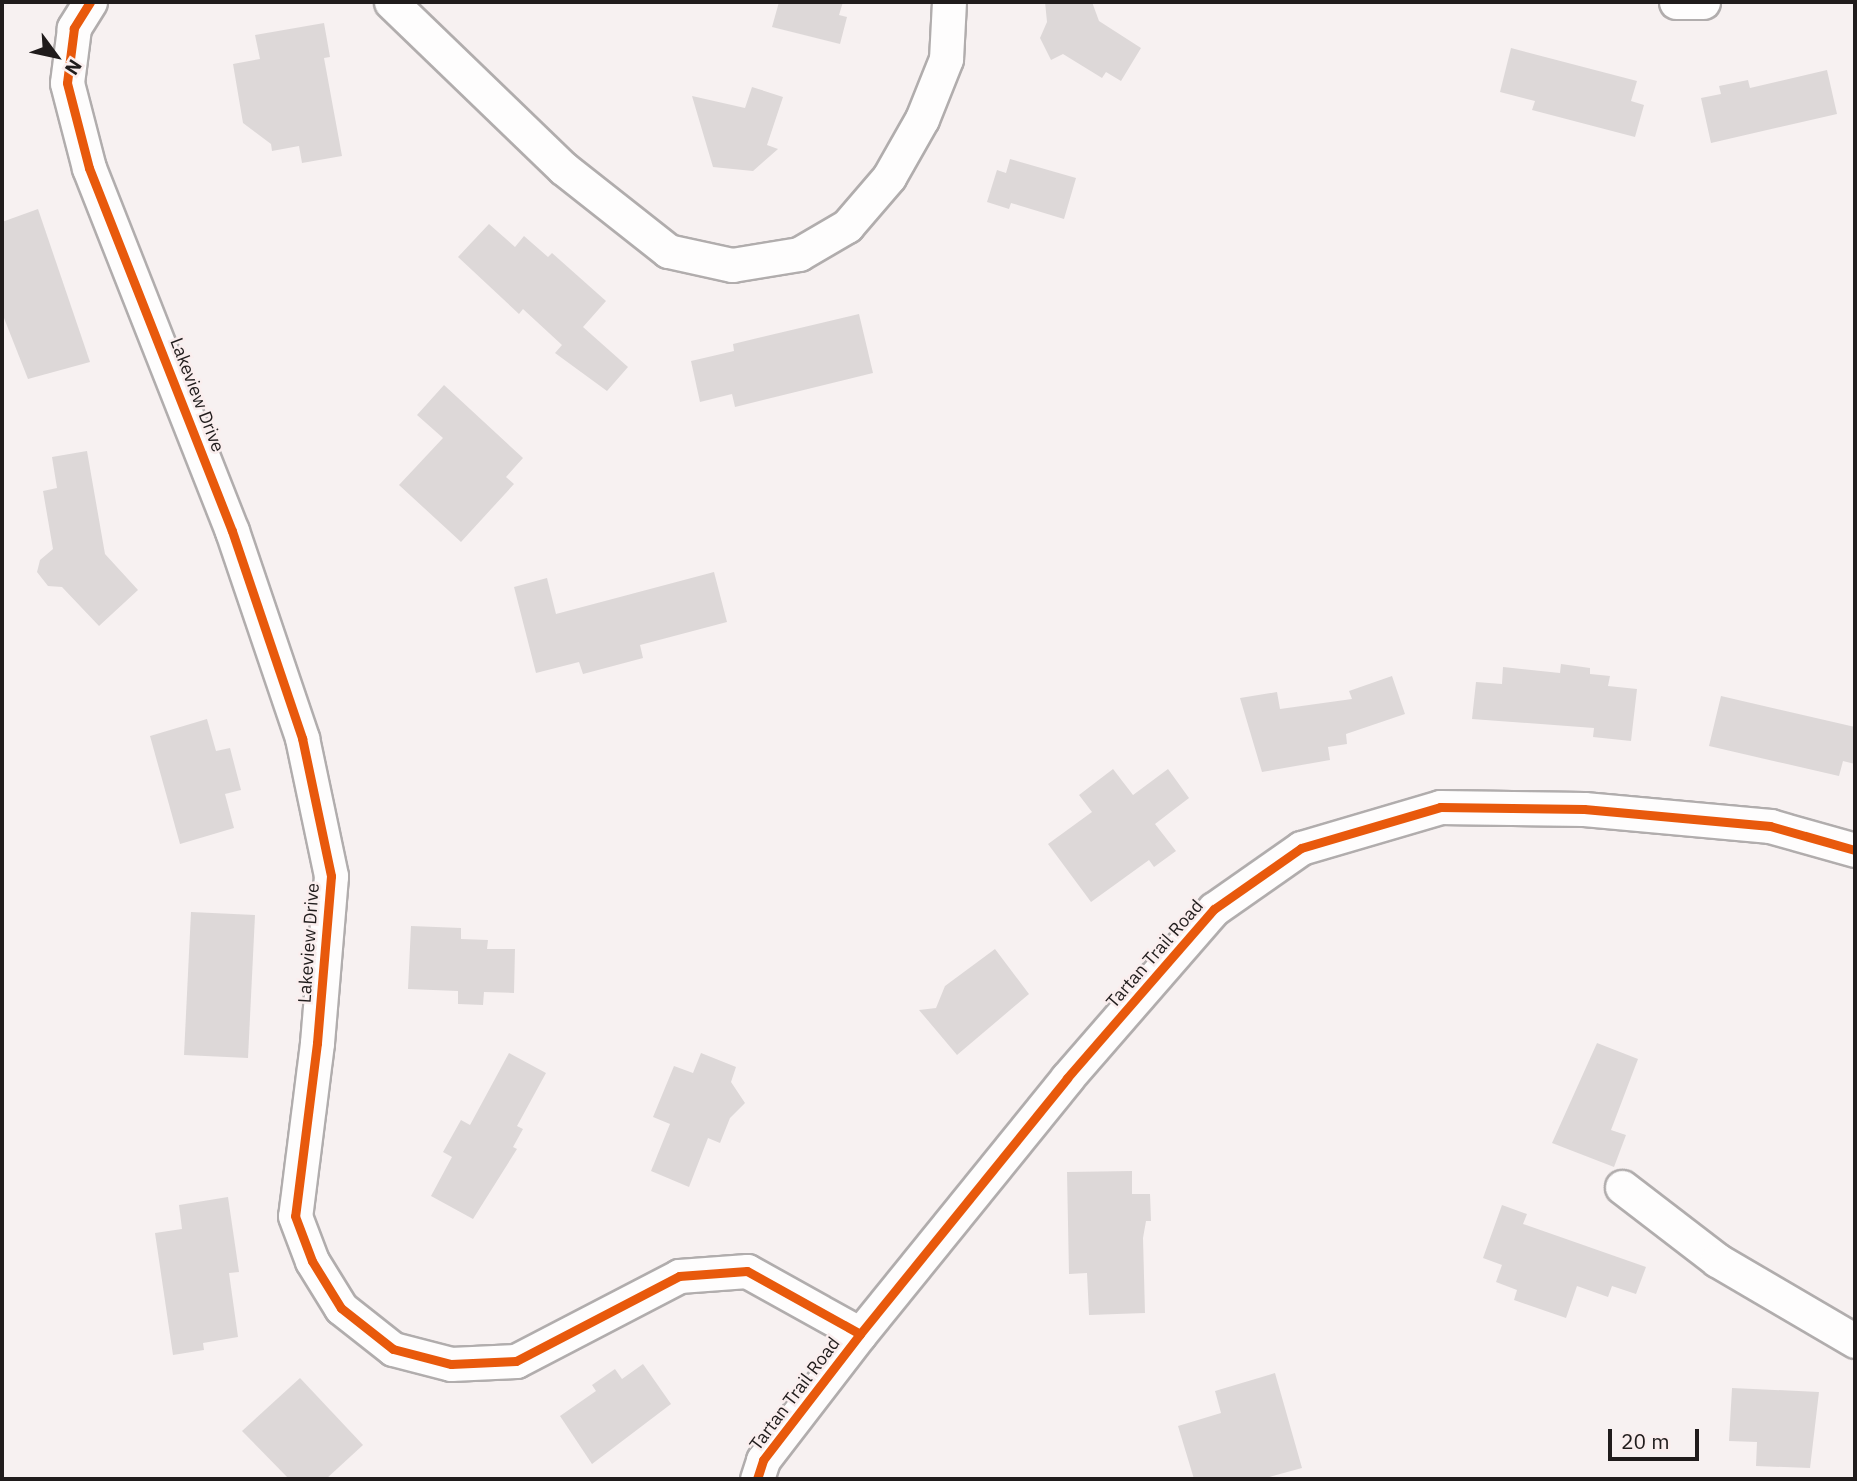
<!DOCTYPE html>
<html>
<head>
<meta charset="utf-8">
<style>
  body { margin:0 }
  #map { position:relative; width:1857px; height:1481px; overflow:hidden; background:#f7f1f1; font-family:"IBM Plex Sans",sans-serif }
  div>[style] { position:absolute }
  .building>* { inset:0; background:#ddd8d8 }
  .roads { filter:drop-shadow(2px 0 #b1adad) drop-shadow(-2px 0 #b1adad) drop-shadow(0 2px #b1adad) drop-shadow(0 -2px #b1adad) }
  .minor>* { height:33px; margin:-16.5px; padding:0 16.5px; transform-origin:16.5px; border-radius:16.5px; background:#fefdfd }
  .cycleway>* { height:9px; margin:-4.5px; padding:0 4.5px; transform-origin:4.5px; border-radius:4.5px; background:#e8590c }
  span { translate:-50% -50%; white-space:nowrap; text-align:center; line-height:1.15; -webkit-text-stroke:5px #faeeee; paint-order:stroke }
  .street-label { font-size:18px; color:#201c1c }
  .frame { position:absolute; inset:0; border:4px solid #201c1c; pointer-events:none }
  .north { position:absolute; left:21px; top:21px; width:70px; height:70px; -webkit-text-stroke:5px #faeeee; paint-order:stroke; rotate:123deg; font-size:19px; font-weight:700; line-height:28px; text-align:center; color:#201c1c }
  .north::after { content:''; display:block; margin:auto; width:24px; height:32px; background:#201c1c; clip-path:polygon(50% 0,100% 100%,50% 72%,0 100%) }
  .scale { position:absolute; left:1608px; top:1429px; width:91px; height:32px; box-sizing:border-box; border:4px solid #201c1c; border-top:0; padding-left:9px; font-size:21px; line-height:24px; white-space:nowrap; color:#201c1c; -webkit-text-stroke:5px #faeeee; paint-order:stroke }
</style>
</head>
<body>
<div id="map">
  <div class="building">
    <i style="clip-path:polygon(779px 2px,843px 2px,839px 15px,847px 17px,840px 44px,772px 27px)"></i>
    <i style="clip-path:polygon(1045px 2px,1092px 2px,1099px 21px,1141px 48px,1121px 81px,1106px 72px,1102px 78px,1063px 54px,1051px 60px,1040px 38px,1047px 22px)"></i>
    <i style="clip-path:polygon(324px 23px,330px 57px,324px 58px,342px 156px,302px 163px,299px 146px,272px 151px,271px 144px,243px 123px,233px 64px,260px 59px,255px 35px)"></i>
    <i style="clip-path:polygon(1511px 48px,1637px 81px,1631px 101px,1644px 105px,1635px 137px,1532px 110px,1535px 101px,1500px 92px)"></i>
    <i style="clip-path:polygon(1827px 70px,1837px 114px,1711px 143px,1701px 98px,1721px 94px,1719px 86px,1748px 80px,1750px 88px)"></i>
    <i style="clip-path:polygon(752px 87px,783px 97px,767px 145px,778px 149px,753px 171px,713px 167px,692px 96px,745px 108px)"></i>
    <i style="clip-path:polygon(1010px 159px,1076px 178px,1064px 219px,1011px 203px,1009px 209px,987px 202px,997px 170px,1006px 173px)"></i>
    <i style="clip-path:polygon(38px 209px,90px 362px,28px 379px,2px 313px,2px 222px)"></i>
    <i style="clip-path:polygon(489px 224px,515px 247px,524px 236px,548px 257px,552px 253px,606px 301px,583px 327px,628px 367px,607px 391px,555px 353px,562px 345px,523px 309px,519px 314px,458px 257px)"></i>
    <i style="clip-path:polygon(859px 314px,873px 373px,735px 407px,732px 394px,700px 402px,691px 361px,734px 351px,733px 344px)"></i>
    <i style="clip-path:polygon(444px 385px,523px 458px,506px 477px,514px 484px,461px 542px,399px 485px,443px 438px,417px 415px)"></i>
    <i style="clip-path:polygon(87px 451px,105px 554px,138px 590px,99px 626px,62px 587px,48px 586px,37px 572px,40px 560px,53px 549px,43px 491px,57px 488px,52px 457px)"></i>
    <i style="clip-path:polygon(714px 572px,727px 622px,640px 645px,643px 658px,583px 674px,579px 662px,536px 673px,514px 587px,547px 578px,556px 614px)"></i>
    <i style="clip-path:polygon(1561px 664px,1590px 668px,1590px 674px,1610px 676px,1608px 686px,1637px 689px,1631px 741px,1593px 737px,1594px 728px,1472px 719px,1476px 682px,1502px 684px,1503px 667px,1560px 673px)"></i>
    <i style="clip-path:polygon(1392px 676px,1405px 714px,1346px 734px,1347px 744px,1328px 747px,1330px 760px,1262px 772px,1240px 698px,1277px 692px,1280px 709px,1352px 699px,1349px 691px)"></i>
    <i style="clip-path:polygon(1721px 696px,1855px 727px,1855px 764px,1843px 761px,1839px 776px,1709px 746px)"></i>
    <i style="clip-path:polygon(207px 719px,216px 751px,230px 748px,241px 790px,225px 794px,234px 828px,180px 844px,150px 736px)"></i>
    <i style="clip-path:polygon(1113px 769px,1133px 795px,1168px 769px,1189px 798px,1155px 824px,1176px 851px,1154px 867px,1149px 860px,1091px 902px,1048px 844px,1092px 812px,1079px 795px)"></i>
    <i style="clip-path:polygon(191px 912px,255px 915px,248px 1058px,184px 1055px)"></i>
    <i style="clip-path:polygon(411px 926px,461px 928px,461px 939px,488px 940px,487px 949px,515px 949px,514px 993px,484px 992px,483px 1005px,458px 1004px,458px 991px,408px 989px)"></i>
    <i style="clip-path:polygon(995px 949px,1029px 994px,957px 1055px,919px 1010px,936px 1008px,945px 986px)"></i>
    <i style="clip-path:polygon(1597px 1043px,1638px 1059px,1611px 1130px,1626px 1135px,1614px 1167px,1552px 1143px)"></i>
    <i style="clip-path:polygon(509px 1053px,546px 1073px,517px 1126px,523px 1129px,513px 1147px,517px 1149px,473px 1219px,431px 1196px,452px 1157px,443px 1152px,461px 1120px,470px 1125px)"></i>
    <i style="clip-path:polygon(701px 1053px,736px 1067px,731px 1082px,745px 1103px,730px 1118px,720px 1143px,708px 1138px,689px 1187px,651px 1171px,670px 1124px,653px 1117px,674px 1066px,693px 1073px)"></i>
    <i style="clip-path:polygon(1132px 1171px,1132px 1194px,1150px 1194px,1151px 1221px,1146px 1221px,1143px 1238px,1145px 1313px,1089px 1315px,1087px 1273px,1069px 1274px,1067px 1172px)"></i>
    <i style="clip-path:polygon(228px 1197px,239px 1272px,229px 1273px,238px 1337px,203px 1343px,204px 1350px,173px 1355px,155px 1233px,182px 1229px,179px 1205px)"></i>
    <i style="clip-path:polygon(1502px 1205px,1527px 1214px,1523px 1224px,1646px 1267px,1636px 1294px,1612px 1286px,1608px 1297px,1577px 1286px,1566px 1318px,1514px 1300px,1517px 1290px,1496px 1282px,1502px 1265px,1483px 1258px)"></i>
    <i style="clip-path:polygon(643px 1364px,671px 1404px,592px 1464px,560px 1416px,596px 1391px,592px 1385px,615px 1369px,622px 1379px)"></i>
    <i style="clip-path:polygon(1275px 1373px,1302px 1468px,1262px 1479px,1194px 1479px,1178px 1426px,1221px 1413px,1215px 1391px)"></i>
    <i style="clip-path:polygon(300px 1378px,363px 1445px,326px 1479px,289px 1479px,242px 1431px)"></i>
    <i style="clip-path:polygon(1732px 1388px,1819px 1392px,1810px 1468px,1756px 1466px,1757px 1442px,1729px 1441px)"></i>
  </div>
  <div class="roads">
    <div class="minor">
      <i style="left:90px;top:2px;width:31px;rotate:122deg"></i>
      <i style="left:74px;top:28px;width:55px;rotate:97.3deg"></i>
      <i style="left:67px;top:83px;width:88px;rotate:75.5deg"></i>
      <i style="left:89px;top:168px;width:390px;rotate:68.5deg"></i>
      <i style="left:232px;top:531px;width:219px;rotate:71.3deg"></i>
      <i style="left:302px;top:738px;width:141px;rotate:78.1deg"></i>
      <i style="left:331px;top:876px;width:168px;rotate:94.8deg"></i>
      <i style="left:317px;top:1043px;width:174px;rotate:97.2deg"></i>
      <i style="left:295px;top:1216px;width:48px;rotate:69.3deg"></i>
      <i style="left:312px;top:1261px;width:55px;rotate:58.3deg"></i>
      <i style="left:341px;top:1308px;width:66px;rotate:38.3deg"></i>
      <i style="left:393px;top:1349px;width:60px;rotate:14.5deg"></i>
      <i style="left:451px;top:1364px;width:65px;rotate:-2.6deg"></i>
      <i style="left:516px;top:1361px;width:184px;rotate:-27.5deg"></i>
      <i style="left:679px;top:1276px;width:68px;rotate:-4.2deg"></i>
      <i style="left:747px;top:1271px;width:129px;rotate:29.1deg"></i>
      <i style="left:391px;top:2px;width:239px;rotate:44deg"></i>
      <i style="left:563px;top:168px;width:134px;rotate:38.3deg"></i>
      <i style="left:668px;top:251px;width:66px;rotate:12.3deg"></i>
      <i style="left:732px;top:265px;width:68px;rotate:-9.3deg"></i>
      <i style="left:799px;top:254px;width:56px;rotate:-30.3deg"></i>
      <i style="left:847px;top:226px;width:65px;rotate:-49.4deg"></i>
      <i style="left:889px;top:177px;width:67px;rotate:-60.4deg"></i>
      <i style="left:922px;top:119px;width:65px;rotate:-68.2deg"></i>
      <i style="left:946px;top:59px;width:57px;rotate:-87deg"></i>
      <i style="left:1676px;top:2px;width:27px"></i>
      <i style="left:1622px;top:1187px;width:120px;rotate:37.5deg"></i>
      <i style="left:1717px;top:1260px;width:160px;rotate:30.4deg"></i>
      <i style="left:757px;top:1479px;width:20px;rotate:-72deg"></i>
      <i style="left:763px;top:1460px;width:159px;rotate:-52.4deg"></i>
      <i style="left:860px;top:1334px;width:329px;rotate:-51deg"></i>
      <i style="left:1067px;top:1078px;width:224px;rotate:-49deg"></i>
      <i style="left:1214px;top:909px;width:106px;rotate:-35deg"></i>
      <i style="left:1301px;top:848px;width:145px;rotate:-16.4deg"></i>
      <i style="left:1440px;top:807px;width:144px;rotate:0.8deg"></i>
      <i style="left:1584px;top:809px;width:187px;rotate:5.2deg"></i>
      <i style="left:1770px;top:826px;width:88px;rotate:15.8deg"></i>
    </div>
  </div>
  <div class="cycleway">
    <i style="left:90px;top:2px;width:31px;rotate:122deg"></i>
    <i style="left:74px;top:28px;width:55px;rotate:97.3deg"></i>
    <i style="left:67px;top:83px;width:88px;rotate:75.5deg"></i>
    <i style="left:89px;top:168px;width:390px;rotate:68.5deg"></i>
    <i style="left:232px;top:531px;width:219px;rotate:71.3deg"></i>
    <i style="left:302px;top:738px;width:141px;rotate:78.1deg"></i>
    <i style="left:331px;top:876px;width:168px;rotate:94.8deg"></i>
    <i style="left:317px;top:1043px;width:174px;rotate:97.2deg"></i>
    <i style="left:295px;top:1216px;width:48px;rotate:69.3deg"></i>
    <i style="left:312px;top:1261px;width:55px;rotate:58.3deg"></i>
    <i style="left:341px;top:1308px;width:66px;rotate:38.3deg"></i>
    <i style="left:393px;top:1349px;width:60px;rotate:14.5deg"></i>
    <i style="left:451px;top:1364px;width:65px;rotate:-2.6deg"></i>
    <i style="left:516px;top:1361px;width:184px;rotate:-27.5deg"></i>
    <i style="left:679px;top:1276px;width:68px;rotate:-4.2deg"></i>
    <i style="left:747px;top:1271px;width:129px;rotate:29.1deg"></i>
    <i style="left:757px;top:1479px;width:20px;rotate:-72deg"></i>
    <i style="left:763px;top:1460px;width:159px;rotate:-52.4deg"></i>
    <i style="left:860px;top:1334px;width:329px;rotate:-51deg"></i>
    <i style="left:1067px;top:1078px;width:224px;rotate:-49deg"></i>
    <i style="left:1214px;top:909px;width:106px;rotate:-35deg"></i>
    <i style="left:1301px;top:848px;width:145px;rotate:-16.4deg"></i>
    <i style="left:1440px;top:807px;width:144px;rotate:0.8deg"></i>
    <i style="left:1584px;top:809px;width:187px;rotate:5.2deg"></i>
    <i style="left:1770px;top:826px;width:88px;rotate:15.8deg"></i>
  </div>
  <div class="street-label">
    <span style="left:197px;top:395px;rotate:69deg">Lakeview Drive</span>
    <span style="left:309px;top:943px;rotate:-86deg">Lakeview Drive</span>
    <span style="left:1155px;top:954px;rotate:-49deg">Tartan Trail Road</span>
    <span style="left:795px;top:1394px;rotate:-53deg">Tartan Trail Road</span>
  </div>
  <div class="frame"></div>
  <div class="north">N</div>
  <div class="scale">20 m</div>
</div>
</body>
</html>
